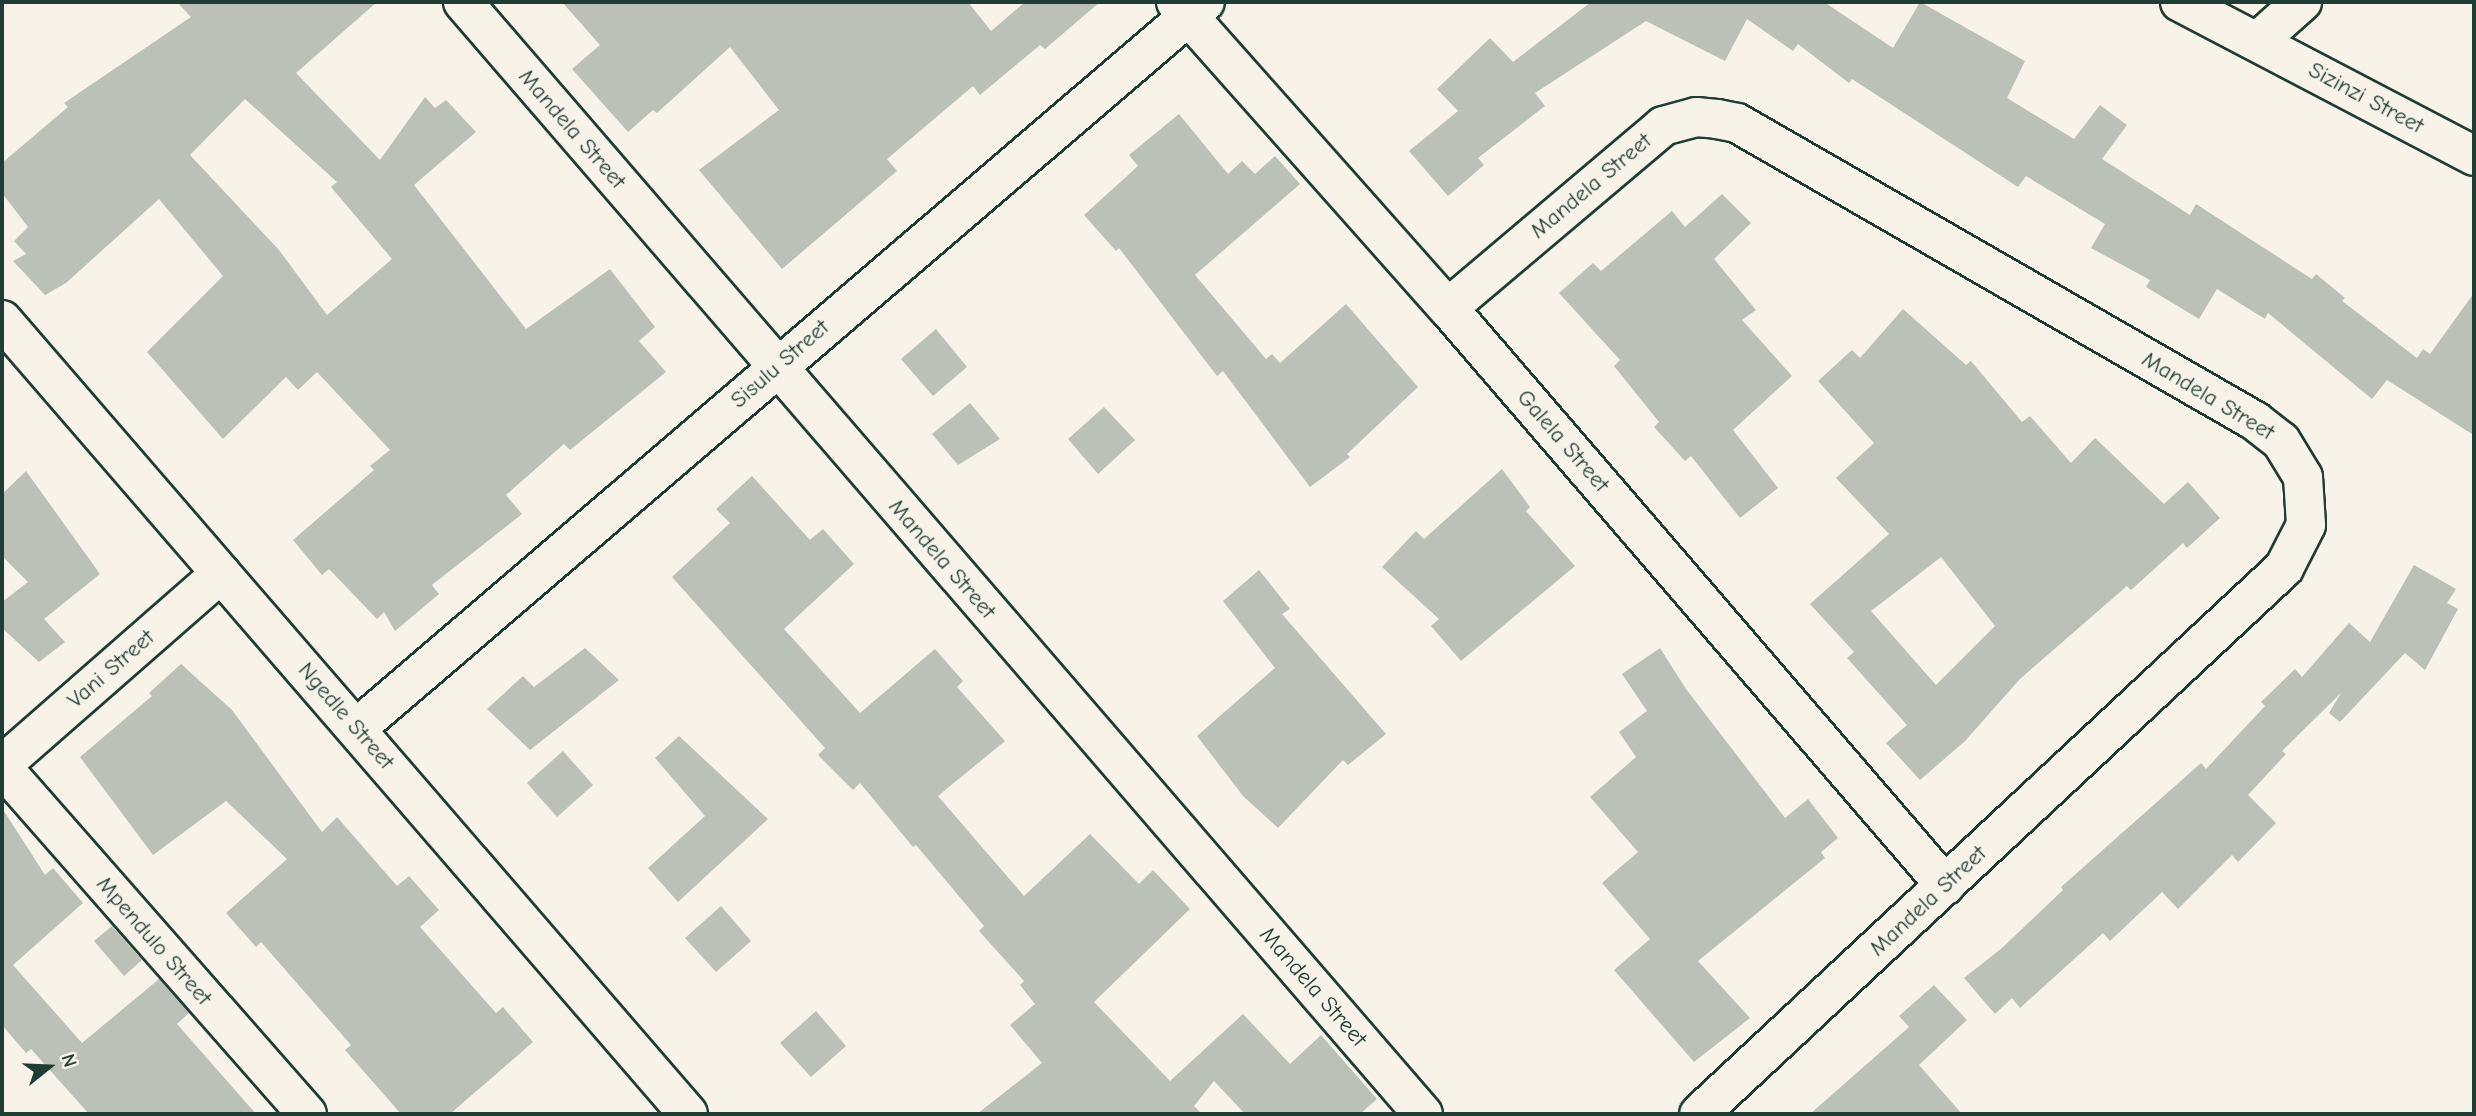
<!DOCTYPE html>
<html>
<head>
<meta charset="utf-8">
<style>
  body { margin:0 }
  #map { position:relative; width:2476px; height:1116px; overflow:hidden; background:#f7f3e8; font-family:"Comic Neue",sans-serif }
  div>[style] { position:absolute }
  .building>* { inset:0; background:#bbc1b6 }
  .roads { filter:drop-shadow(2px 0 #1f3d34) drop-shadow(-2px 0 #1f3d34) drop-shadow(0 2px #1f3d34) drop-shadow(0 -2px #1f3d34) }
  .street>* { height:38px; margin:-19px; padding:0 19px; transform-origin:19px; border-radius:19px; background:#f7f3e8 }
  .secondary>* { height:38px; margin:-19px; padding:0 19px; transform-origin:19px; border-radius:19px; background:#f7f3e8 }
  span { translate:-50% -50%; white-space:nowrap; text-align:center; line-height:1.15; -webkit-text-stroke:7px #f7f3e8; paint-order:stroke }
  .street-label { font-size:23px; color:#1f3d34 }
  .frame { position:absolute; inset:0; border:4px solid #1f3d34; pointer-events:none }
  .north { position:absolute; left:14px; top:1032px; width:70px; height:70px; -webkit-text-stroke:5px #f7f3e8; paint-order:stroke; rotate:72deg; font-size:19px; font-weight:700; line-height:28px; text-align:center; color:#1f3d34 }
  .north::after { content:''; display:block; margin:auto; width:24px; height:32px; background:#1f3d34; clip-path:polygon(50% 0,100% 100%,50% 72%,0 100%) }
</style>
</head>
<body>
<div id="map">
  <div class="building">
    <i style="clip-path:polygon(evenodd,177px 2px,377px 2px,296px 73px,380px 160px,425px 97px,435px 108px,446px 100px,476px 132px,414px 185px,526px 329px,610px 269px,655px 327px,639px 341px,666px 372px,570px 450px,564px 444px,506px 495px,522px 514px,432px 585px,439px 594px,395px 631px,384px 612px,377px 619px,329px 569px,322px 575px,293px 540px,374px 470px,370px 466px,390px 450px,317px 372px,298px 390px,286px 377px,223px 439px,147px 352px,223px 276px,159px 199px,66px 283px,45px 295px,13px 261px,26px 254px,14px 241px,28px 227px,2px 193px,2px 163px,68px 107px,64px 103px,191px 17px,177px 2px,245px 99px,337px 182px,331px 187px,392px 259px,327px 315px,279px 250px,190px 155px,245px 99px)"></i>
    <i style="clip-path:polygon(562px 2px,968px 2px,991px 31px,1025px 2px,1100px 2px,1045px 49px,1040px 45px,980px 95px,973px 86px,887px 159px,897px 171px,782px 269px,699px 170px,779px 110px,730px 47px,657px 113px,653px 110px,628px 132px,572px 69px,600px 45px)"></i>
    <i style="clip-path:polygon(1591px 2px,1824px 2px,1893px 48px,1920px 2px,2025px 61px,2007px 98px,2074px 139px,2100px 105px,2127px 125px,2102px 159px,2190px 215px,2196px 204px,2312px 279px,2316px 274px,2345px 298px,2342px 301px,2417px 358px,2423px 349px,2430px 354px,2474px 293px,2474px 430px,2472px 434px,2387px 380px,2372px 399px,2268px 313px,2265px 319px,2217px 289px,2199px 319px,2146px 287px,2150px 280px,2091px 248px,2105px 224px,2026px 176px,2018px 187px,1852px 79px,1849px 83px,1798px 44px,1793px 51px,1747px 19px,1725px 61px,1646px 21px,1535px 93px,1545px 106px,1478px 158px,1484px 165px,1448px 196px,1409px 151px,1458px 111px,1437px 89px,1490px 38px,1513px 62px)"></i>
    <i style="clip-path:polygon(1179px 114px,1228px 174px,1242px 161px,1255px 174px,1275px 156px,1300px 184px,1195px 275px,1266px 359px,1272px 354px,1280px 363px,1346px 304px,1418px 387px,1347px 454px,1350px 457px,1310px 487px,1223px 371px,1217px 376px,1119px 248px,1116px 251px,1084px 215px,1138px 166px,1129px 155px)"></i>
    <i style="clip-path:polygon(1722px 194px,1751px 223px,1714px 259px,1756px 310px,1742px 320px,1792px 376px,1733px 430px,1778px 488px,1740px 518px,1691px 456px,1685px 461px,1654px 427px,1659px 422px,1614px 366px,1620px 360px,1559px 293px,1593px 263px,1601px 271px,1672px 211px,1685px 227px)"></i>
    <i style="clip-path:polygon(evenodd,1903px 309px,1966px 365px,1971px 361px,2022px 422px,2030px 416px,2071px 463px,2095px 438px,2164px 504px,2188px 482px,2220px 518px,2187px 548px,2183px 543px,2131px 590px,2127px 586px,2020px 679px,1965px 741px,1920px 780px,1886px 743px,1907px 725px,1847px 658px,1854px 652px,1810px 604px,1889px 534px,1836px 478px,1874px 443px,1818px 381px,1852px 350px,1860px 358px,1903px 309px,1941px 557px,1995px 626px,1936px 685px,1871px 611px,1941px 557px)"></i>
    <i style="clip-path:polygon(936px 329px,967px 367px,933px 396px,901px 359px)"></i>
    <i style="clip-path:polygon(970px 403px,1000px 439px,958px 465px,932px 434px)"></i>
    <i style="clip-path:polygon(1104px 407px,1135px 440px,1098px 474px,1068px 439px)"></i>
    <i style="clip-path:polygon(1502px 469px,1530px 507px,1526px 511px,1575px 566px,1461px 661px,1431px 626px,1439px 619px,1382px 567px,1416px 531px,1424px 539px)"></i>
    <i style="clip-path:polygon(26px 471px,100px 574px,44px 619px,65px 642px,39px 662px,2px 628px,2px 602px,28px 582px,2px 556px,2px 494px)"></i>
    <i style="clip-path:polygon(752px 476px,810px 540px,823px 529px,854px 564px,784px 629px,860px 713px,935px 649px,963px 681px,957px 687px,1005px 741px,938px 796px,1024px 896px,1090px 834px,1139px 884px,1153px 870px,1190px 909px,1094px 1002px,1170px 1081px,1243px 1014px,1290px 1064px,1321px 1035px,1377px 1099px,1360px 1114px,1245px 1114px,1214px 1081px,1194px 1106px,1202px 1114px,977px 1114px,1042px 1063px,1010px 1025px,1035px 1004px,1020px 985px,1024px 981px,979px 931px,984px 926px,916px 845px,913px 847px,860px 783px,853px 790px,818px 755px,825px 748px,672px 577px,730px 523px,716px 509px)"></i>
    <i style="clip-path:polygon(2414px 565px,2456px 589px,2447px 603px,2458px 609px,2425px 670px,2405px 653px,2340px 722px,2329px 713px,2341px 693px,2282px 751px,2286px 754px,2248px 795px,2276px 823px,2238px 862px,2232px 855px,2178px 909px,2162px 892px,2110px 941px,2103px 933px,2020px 1008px,2012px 998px,1995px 1014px,1964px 978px,2002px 948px,2063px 890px,2061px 887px,2201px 763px,2206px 769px,2265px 706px,2261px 702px,2295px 669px,2302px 677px,2349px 623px,2370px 642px)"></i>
    <i style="clip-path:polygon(1259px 570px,1290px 609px,1282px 614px,1386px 734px,1348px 765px,1343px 760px,1278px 828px,1243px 796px,1197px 736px,1275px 668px,1223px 601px)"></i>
    <i style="clip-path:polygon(585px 648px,619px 680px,530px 750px,487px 709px,523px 676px,534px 687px)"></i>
    <i style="clip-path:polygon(1660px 648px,1686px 689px,1785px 818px,1808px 799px,1838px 838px,1821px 852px,1825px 858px,1698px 961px,1750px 1018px,1694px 1062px,1614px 970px,1650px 939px,1602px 883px,1638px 852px,1590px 797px,1636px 757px,1619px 732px,1647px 711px,1622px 674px)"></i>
    <i style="clip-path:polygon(181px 664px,232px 710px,322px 832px,337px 817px,397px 886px,409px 876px,439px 910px,420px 927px,496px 1013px,503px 1007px,533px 1042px,450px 1114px,401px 1114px,345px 1050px,351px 1045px,261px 942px,256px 947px,226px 913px,287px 859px,226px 801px,153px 855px,80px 757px,152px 696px,149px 693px)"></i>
    <i style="clip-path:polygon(679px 736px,768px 819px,678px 902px,648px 868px,705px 816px,655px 758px)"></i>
    <i style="clip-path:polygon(563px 751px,593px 785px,557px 817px,527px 783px)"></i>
    <i style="clip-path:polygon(2px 808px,45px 875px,53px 868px,83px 903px,13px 965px,82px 1043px,159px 979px,189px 1013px,177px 1024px,256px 1114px,89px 1114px,31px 1049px,26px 1053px,2px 1025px)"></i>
    <i style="clip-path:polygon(721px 906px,751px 941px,716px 972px,685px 938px)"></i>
    <i style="clip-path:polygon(112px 926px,142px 960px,124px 976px,94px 941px)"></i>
    <i style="clip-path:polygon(1934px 985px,1967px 1020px,1919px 1065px,1962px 1114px,1810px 1114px,1909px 1027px,1899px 1016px)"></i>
    <i style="clip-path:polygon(816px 1011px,846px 1046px,811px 1077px,780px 1043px)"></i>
  </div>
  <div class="roads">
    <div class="street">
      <i style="left:463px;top:2px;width:1469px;rotate:49.2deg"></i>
      <i style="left:1176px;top:2px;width:409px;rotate:48.4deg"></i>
      <i style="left:1448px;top:308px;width:762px;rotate:49.26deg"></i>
      <i style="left:2180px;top:2px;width:332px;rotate:27.6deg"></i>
      <i style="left:2258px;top:41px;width:59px;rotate:-41.6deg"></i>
      <i style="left:1448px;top:308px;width:282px;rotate:-40.2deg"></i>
      <i style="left:1663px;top:126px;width:34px;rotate:-15deg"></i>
      <i style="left:1696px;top:117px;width:21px;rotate:5deg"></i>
      <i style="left:1717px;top:119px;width:20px;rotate:11deg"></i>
      <i style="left:1737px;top:123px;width:598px;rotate:29.91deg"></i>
      <i style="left:2255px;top:421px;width:33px;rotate:38deg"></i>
      <i style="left:2281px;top:441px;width:42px;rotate:58.6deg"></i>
      <i style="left:2303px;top:477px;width:48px;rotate:86.4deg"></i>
      <i style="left:2306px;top:525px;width:48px;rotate:117.1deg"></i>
      <i style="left:2284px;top:568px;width:800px;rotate:136.97deg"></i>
      <i style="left:2px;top:765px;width:291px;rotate:-41.2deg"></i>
      <i style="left:2px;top:767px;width:462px;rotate:48.7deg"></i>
    </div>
    <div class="secondary">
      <i style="left:2px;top:320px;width:1049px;rotate:49.17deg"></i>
      <i style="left:357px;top:728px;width:1116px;rotate:-40.57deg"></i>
    </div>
  </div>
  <div class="street-label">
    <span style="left:2366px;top:98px;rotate:28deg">Sizinzi Street</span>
    <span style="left:572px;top:129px;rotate:49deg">Mandela Street</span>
    <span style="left:1591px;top:186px;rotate:-40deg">Mandela Street</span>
    <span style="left:780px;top:364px;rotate:-41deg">Sisulu Street</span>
    <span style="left:2208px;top:396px;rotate:31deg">Mandela Street</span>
    <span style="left:1563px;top:441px;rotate:49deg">Galela Street</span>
    <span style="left:942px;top:559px;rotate:49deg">Mandela Street</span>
    <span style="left:111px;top:669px;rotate:-41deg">Vani Street</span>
    <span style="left:346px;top:716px;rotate:49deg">Ngedle Street</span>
    <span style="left:1928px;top:901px;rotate:-43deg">Mandela Street</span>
    <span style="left:154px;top:941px;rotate:49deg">Mpendulo Street</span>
    <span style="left:1313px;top:987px;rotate:49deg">Mandela Street</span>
  </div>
  <div class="frame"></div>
  <div class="north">N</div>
</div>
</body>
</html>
